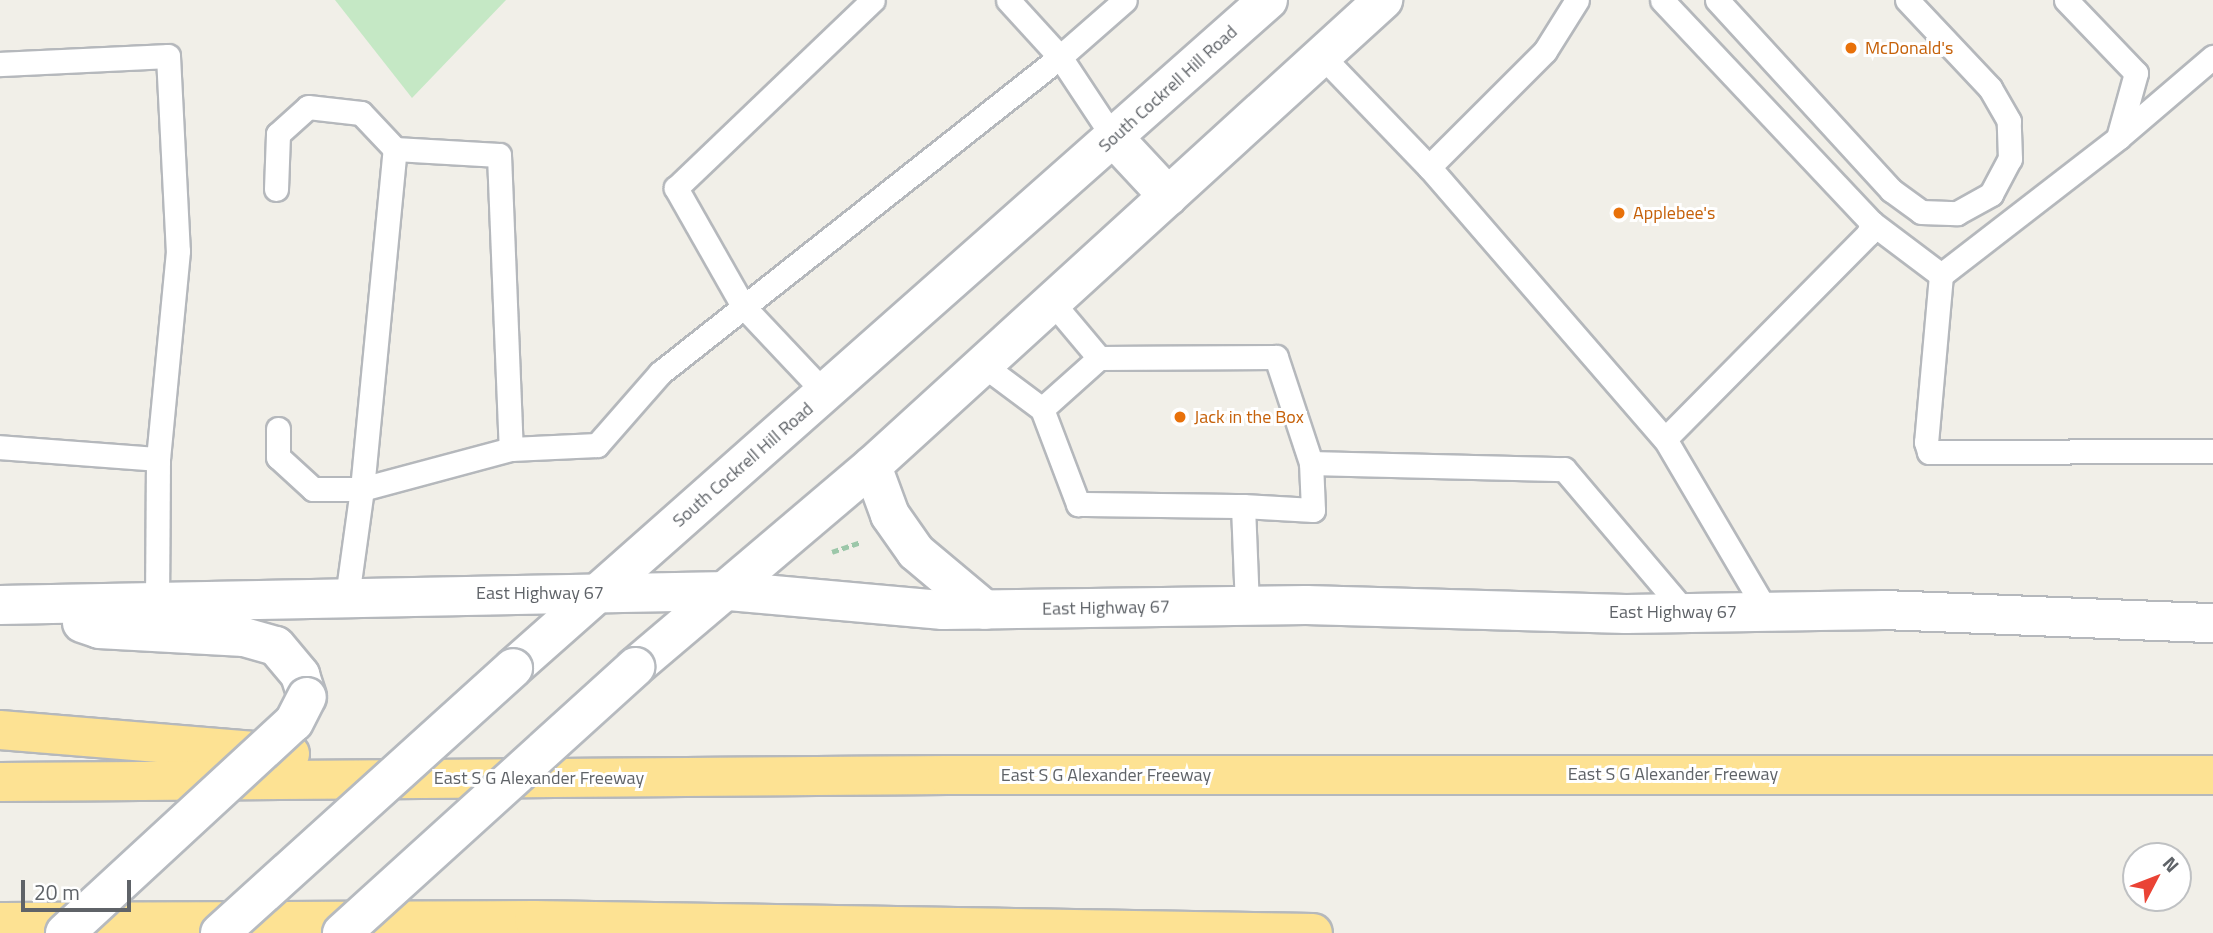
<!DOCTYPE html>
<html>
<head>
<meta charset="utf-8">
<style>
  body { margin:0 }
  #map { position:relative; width:2213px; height:933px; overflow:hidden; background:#f1efe8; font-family:"Titillium Web",sans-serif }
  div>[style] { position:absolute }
  .green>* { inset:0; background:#c5e8c5 }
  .path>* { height:4.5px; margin-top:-2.25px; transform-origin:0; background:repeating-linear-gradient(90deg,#9cc7a9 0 7px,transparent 0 10.5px) }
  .roads { filter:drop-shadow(2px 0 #b5b8bc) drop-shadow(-2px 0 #b5b8bc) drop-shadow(0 2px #b5b8bc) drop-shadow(0 -2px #b5b8bc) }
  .lane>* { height:23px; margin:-11.5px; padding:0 11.5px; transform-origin:11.5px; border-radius:11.5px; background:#fff }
  .secondary>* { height:38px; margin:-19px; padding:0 19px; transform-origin:19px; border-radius:19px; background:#fff }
  .highway>* { height:38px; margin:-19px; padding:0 19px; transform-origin:19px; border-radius:19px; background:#fde293 }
  .bridges { filter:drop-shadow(2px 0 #b6babf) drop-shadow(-2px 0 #b6babf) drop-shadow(0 2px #b6babf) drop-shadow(0 -2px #b6babf) }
  .secondary-bridge>* { height:38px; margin:-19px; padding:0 19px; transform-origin:19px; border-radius:19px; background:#fff }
  .dots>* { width:19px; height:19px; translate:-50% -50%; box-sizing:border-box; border:4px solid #fff; border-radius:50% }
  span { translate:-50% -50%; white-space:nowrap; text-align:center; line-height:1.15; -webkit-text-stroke:6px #fff; paint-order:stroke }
  .food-label { font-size:18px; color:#c56008 }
  .left { translate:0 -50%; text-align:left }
  .street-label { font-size:18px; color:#5f6368 }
  .north { position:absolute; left:2122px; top:842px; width:70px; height:70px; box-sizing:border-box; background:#fff; border:2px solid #bfc1c3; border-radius:50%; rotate:48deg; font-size:19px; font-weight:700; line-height:28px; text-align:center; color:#5f6368 }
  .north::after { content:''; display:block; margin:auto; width:24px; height:32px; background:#ea4335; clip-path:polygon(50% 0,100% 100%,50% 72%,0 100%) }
  .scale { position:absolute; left:21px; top:880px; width:110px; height:32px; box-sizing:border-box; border:4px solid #5f6368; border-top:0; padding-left:9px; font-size:21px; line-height:24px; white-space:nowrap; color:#5f6368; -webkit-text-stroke:5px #fff; paint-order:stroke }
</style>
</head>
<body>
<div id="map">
  <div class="green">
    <i style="clip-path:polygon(335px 0,506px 0,412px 98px)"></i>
  </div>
  <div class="path">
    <i style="left:832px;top:552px;width:31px;rotate:-19deg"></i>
  </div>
  <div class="roads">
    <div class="lane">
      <i style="left:1717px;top:0;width:258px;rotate:47.5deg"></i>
      <i style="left:1891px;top:190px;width:37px;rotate:36deg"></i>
      <i style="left:1921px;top:212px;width:36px;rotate:2deg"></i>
      <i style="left:1957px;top:213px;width:39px;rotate:-29deg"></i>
      <i style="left:1991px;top:194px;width:40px;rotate:-62deg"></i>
      <i style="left:2010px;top:159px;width:38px;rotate:-92deg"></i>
      <i style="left:2009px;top:121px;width:38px;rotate:-120deg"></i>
      <i style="left:1990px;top:88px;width:121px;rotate:-133.3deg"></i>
      <i style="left:2066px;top:0;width:101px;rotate:46.2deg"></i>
      <i style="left:2136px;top:73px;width:67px;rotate:105.5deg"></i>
      <i style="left:2118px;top:138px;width:125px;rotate:-40.5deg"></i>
      <i style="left:1322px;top:56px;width:154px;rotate:46.1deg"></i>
      <i style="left:1429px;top:167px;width:360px;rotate:49.1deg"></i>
      <i style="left:1665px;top:439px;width:289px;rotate:-45.3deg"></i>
      <i style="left:1868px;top:234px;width:12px;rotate:-70deg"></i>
      <i style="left:1872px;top:223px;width:306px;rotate:-133.3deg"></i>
      <i style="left:0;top:64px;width:168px;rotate:-2.7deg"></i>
      <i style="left:168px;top:56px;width:195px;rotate:87.1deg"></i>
      <i style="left:178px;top:251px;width:209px;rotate:95.5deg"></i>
      <i style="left:158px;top:459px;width:158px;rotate:-175.7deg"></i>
      <i style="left:1113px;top:137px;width:96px;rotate:-123.5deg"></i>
      <i style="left:1060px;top:57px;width:86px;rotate:-41.2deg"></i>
      <i style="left:1429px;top:167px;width:164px;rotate:-45deg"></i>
      <i style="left:1545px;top:51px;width:60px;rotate:-57.9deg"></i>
      <i style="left:276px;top:189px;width:55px;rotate:-87.9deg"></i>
      <i style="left:278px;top:134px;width:40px;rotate:-42deg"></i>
      <i style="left:308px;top:107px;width:53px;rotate:6.5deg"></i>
      <i style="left:361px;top:113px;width:50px;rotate:46.6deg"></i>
      <i style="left:395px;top:149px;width:104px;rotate:3.3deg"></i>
      <i style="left:499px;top:155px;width:294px;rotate:87.7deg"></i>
      <i style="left:511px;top:449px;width:154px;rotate:165deg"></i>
      <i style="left:362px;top:489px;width:49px;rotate:180deg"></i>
      <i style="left:313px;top:489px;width:47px;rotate:-137.6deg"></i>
      <i style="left:278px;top:457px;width:28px;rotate:-90deg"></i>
      <i style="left:1872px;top:223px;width:86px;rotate:37deg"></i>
      <i style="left:1941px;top:275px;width:168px;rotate:95.1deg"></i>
      <i style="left:1926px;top:442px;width:10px;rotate:73deg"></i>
      <i style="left:1929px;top:452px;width:284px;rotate:-0.2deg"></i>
      <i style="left:1941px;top:275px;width:224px;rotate:-37.7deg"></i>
      <i style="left:1052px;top:302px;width:73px;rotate:50deg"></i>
      <i style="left:1099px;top:358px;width:177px;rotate:-0.3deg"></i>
      <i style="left:1276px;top:357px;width:112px;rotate:71.7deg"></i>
      <i style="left:1311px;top:463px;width:253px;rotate:1.4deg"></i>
      <i style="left:1564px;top:469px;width:189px;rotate:49.7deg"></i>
      <i style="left:1099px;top:358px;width:76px;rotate:138.2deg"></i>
      <i style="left:1042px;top:409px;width:102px;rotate:69.2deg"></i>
      <i style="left:1078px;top:504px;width:165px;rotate:0.7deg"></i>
      <i style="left:983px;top:365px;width:74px;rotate:36.7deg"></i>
      <i style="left:825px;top:393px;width:120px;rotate:-133.3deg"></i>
      <i style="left:743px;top:306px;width:136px;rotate:-119.6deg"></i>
      <i style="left:676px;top:188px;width:272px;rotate:-43.7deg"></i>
      <i style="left:1665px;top:439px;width:201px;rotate:59.5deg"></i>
      <i style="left:511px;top:449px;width:86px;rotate:-2.7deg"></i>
      <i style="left:597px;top:445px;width:96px;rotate:-48.8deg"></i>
      <i style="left:660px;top:373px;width:510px;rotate:-38.31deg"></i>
      <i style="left:1060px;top:57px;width:77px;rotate:-132.4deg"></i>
      <i style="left:347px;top:597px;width:109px;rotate:-82.1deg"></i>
      <i style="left:362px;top:489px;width:342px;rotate:-84.5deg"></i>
      <i style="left:157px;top:604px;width:145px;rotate:-89.6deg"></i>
      <i style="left:1247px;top:606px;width:100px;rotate:-92.3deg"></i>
      <i style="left:1243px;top:506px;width:70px;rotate:3.3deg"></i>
      <i style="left:1313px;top:510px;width:47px;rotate:-92.4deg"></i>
    </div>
    <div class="secondary">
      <i style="left:1113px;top:137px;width:81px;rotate:47deg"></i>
      <i style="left:872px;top:466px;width:52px;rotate:69.8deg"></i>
      <i style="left:890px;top:515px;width:45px;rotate:54.9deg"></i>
      <i style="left:916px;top:552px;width:90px;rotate:40deg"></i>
      <i style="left:0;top:605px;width:729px;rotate:-1.1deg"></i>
      <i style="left:729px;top:591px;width:215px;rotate:5.1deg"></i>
      <i style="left:943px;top:610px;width:363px;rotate:-0.8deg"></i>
      <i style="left:1306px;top:605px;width:320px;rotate:1.6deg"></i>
      <i style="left:1626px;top:614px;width:258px;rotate:-0.9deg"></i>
      <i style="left:1884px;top:610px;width:329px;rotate:2.3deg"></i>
      <i style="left:82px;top:623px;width:18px;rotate:19deg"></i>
      <i style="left:99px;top:629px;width:145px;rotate:3.2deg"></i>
      <i style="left:244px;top:637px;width:33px;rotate:16deg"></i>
      <i style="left:276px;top:646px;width:38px;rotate:50deg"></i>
      <i style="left:300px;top:675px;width:23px;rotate:72deg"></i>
      <i style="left:635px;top:667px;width:311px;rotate:-40.3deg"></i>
      <i style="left:872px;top:466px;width:692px;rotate:-42.36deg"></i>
      <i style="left:513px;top:668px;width:1008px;rotate:-41.5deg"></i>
    </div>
    <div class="highway">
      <i style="left:0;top:730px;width:291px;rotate:4.7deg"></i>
      <i style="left:0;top:782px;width:947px;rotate:-0.42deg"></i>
      <i style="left:947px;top:775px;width:1266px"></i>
      <i style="left:0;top:922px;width:534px;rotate:-0.21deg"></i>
      <i style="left:534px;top:920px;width:779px;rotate:0.96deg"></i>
    </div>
  </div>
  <div class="bridges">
    <div class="secondary-bridge">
      <i style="left:65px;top:933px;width:311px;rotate:-42.7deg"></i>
      <i style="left:294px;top:722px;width:28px;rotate:-63deg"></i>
      <i style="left:220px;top:933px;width:395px;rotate:-42.1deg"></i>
      <i style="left:342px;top:933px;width:396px;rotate:-42.2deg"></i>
    </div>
  </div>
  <div class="dots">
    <i style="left:1851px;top:48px;background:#e8710a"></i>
    <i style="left:1619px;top:213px;background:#e8710a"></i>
    <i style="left:1180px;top:417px;background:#e8710a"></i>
  </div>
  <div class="food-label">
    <span class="left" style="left:1865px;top:48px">McDonald's</span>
    <span class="left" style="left:1633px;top:213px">Applebee's</span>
    <span class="left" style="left:1194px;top:417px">Jack in the Box</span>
  </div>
  <div class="street-label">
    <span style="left:1168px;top:89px;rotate:-42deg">South Cockrell Hill Road</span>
    <span style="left:743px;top:465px;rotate:-41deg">South Cockrell Hill Road</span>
    <span style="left:540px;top:593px">East Highway 67</span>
    <span style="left:1106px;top:608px;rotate:-1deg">East Highway 67</span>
    <span style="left:1673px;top:612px">East Highway 67</span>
    <span style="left:1673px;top:774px">East S G Alexander Freeway</span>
    <span style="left:1106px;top:775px">East S G Alexander Freeway</span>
    <span style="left:539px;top:778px">East S G Alexander Freeway</span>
  </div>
  <div class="north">N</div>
  <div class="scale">20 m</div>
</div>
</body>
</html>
